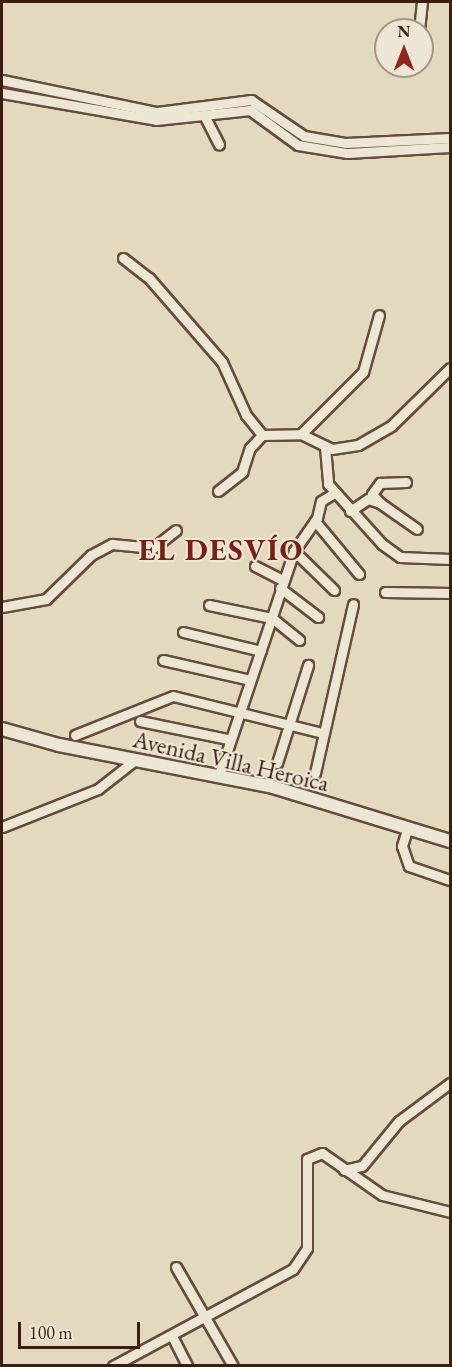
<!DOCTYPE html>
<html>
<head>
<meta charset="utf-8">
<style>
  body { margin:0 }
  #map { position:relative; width:452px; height:1367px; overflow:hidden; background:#e2d9be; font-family:"EB Garamond",serif }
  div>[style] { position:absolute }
  .roads { filter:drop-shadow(2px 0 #664c3c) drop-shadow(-2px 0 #664c3c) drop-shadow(0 2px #664c3c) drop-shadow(0 -2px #664c3c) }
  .minor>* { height:9px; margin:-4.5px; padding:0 4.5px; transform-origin:4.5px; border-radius:4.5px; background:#ece6d5 }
  .secondary>* { height:12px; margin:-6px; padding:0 6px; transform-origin:6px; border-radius:6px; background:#ece6d5 }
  span { translate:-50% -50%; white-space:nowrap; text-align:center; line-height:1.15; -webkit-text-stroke:4.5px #ece6d5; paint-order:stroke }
  .street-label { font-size:24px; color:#3c1d10 }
  .district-label { font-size:30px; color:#7a1f14; font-weight:700; letter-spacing:1.5px }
  .frame { position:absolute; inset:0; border:3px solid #3c1d10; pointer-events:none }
  .north { position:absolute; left:374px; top:18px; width:60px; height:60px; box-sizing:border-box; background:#ece6d5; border:2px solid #a69686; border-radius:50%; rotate:0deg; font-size:16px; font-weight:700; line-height:24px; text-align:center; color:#3c1d10 }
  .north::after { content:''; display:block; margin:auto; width:21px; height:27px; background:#8f2418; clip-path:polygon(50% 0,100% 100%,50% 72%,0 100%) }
  .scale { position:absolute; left:18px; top:1322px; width:122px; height:27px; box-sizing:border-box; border:3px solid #3c1d10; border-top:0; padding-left:8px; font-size:18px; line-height:21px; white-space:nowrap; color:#3c1d10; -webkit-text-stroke:4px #ece6d5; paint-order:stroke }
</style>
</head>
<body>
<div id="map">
  <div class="roads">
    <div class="minor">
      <i style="left:419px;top:30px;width:28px;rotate:-84deg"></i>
      <i style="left:2px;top:80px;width:158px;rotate:11.7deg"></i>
      <i style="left:157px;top:112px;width:95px;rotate:-7.3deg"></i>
      <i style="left:251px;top:100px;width:64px;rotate:34.2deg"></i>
      <i style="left:304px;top:136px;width:43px;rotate:9.5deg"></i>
      <i style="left:346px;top:143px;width:104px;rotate:-2.8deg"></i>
      <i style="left:2px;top:93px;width:156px;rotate:9.9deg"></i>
      <i style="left:156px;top:120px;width:95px;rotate:-6.1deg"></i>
      <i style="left:250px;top:110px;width:59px;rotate:36.1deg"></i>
      <i style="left:298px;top:145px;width:50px;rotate:9.3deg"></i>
      <i style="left:347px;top:153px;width:103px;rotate:-3.3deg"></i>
      <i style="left:204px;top:115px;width:33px;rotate:63deg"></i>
      <i style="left:123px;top:258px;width:33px;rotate:38deg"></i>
      <i style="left:149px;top:278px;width:111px;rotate:49deg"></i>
      <i style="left:222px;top:362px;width:58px;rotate:65.6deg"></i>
      <i style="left:246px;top:415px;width:26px;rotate:51deg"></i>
      <i style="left:262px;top:435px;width:39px;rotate:-1deg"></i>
      <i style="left:301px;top:434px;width:34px;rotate:26deg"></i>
      <i style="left:332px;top:449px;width:26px;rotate:-9deg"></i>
      <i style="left:358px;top:445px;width:39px;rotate:-30deg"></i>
      <i style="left:392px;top:425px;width:81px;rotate:-44.5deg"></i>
      <i style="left:301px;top:434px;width:88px;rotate:-45deg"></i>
      <i style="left:363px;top:372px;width:59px;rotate:-74.3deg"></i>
      <i style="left:325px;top:447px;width:37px;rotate:85deg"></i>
      <i style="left:328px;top:484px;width:81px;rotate:48deg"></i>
      <i style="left:382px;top:544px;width:22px;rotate:36deg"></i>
      <i style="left:400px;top:557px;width:50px;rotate:2.3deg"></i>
      <i style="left:218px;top:491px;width:31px;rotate:-38deg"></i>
      <i style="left:242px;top:472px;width:25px;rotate:-72deg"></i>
      <i style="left:250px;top:448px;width:18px;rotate:-47deg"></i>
      <i style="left:380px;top:503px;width:45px;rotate:35.1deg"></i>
      <i style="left:350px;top:511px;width:22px;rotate:-34deg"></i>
      <i style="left:368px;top:499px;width:13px;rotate:18deg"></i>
      <i style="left:380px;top:503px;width:12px;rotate:-132deg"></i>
      <i style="left:372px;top:494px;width:14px;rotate:-54deg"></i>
      <i style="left:380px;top:483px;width:26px;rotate:-2deg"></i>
      <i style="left:315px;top:521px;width:69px;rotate:50.3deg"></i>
      <i style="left:294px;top:551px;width:56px;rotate:44.3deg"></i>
      <i style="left:255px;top:566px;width:30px;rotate:27deg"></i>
      <i style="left:280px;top:588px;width:48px;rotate:37.3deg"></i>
      <i style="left:385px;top:592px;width:65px;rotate:0.9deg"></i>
      <i style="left:209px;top:605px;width:64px;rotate:11.7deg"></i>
      <i style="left:272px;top:618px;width:35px;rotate:39deg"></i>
      <i style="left:2px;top:607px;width:45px;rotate:-10.3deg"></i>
      <i style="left:46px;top:599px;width:63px;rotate:-44.4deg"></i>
      <i style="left:91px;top:555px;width:24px;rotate:-28deg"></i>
      <i style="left:112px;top:544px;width:41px;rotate:5.6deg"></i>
      <i style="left:153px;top:548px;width:29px;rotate:-38deg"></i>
      <i style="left:183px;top:632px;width:80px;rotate:13.7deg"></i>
      <i style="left:163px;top:660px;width:89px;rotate:12.9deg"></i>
      <i style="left:140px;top:721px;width:90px;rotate:11.6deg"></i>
      <i style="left:75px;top:735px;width:105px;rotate:-21.7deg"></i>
      <i style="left:173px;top:696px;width:154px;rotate:13.9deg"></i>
      <i style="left:277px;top:763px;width:103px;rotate:-72.4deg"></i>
      <i style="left:315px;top:773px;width:173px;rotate:-77.3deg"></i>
      <i style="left:219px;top:775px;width:236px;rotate:-71.5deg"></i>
      <i style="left:294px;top:551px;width:40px;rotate:-55.1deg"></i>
      <i style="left:317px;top:518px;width:17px;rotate:-77deg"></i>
      <i style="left:321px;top:501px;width:17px;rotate:-31deg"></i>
      <i style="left:2px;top:827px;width:103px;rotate:-21.6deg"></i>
      <i style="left:98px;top:789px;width:47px;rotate:-38.1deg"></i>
      <i style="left:408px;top:827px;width:20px;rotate:108deg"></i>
      <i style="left:402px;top:846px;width:21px;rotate:71deg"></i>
      <i style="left:409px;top:866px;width:43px;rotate:18.9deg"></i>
      <i style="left:344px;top:1170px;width:18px;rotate:-13deg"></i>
      <i style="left:362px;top:1166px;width:58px;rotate:-50.6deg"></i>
      <i style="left:399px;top:1121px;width:64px;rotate:-36.7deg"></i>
      <i style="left:176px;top:1267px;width:114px;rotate:60.1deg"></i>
      <i style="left:172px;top:1336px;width:34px;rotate:63deg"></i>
      <i style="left:113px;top:1366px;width:204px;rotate:-28.3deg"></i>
      <i style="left:293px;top:1269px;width:25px;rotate:-56deg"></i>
      <i style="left:307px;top:1248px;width:89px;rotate:-90deg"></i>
      <i style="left:307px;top:1159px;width:16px;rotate:-22deg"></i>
      <i style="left:322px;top:1153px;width:73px;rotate:35deg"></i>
      <i style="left:382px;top:1195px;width:70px;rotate:14deg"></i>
    </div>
    <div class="secondary">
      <i style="left:2px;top:729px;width:59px;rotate:15.7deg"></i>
      <i style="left:59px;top:745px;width:218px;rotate:11.1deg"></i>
      <i style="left:273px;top:787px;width:185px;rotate:17deg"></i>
    </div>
  </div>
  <div class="street-label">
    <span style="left:231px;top:761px;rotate:13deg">Avenida Villa Heroica</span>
  </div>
  <div class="district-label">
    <span style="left:221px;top:550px">EL DESVÍO</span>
  </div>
  <div class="frame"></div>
  <div class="north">N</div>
  <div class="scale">100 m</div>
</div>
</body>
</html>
